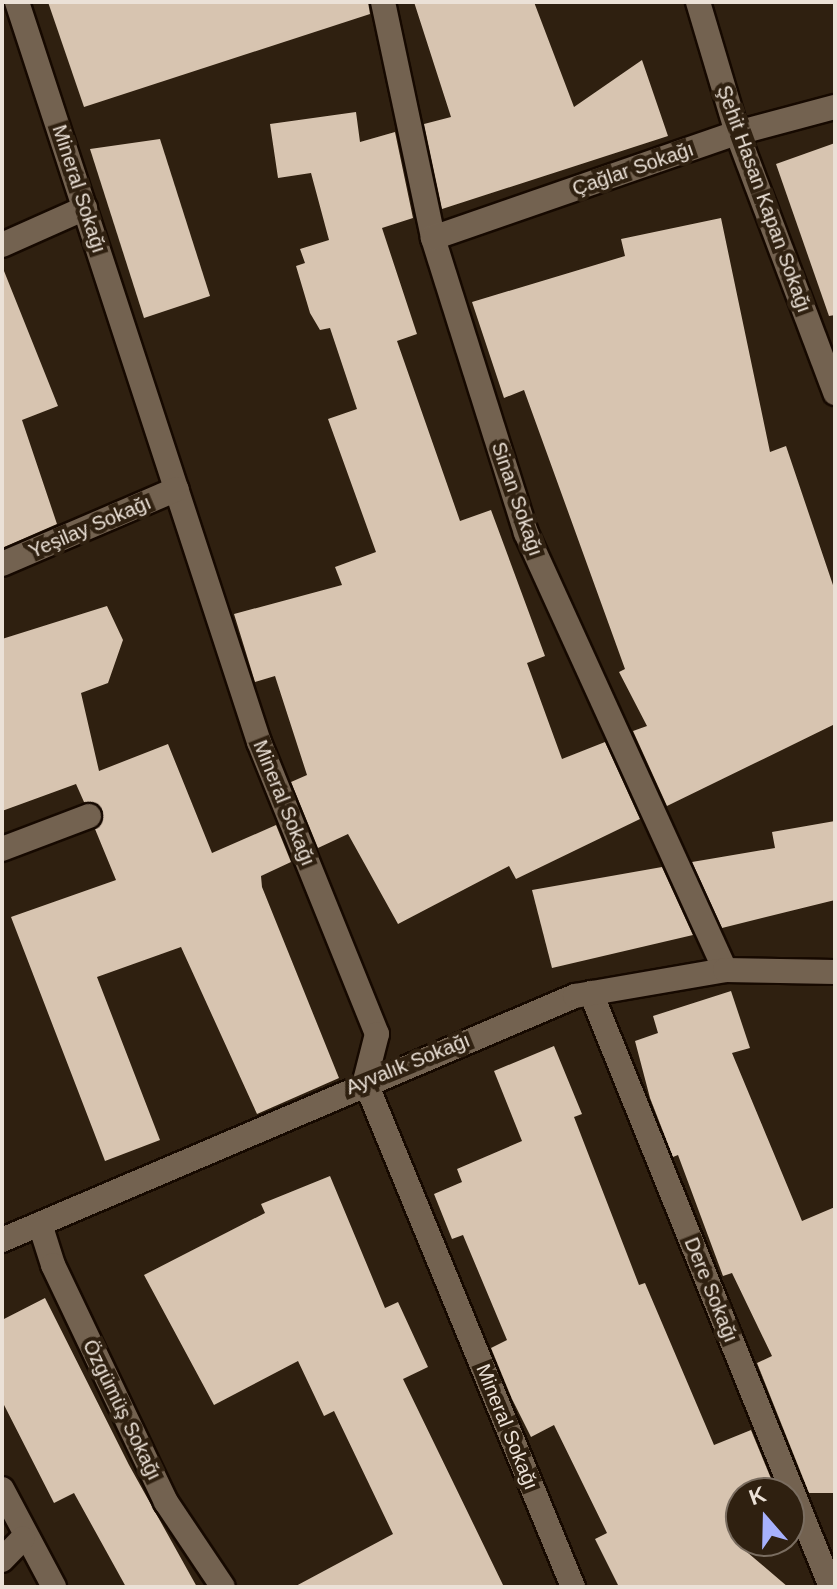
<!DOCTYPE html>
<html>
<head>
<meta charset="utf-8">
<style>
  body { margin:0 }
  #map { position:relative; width:837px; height:1589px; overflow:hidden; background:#2f2010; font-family:Arial,sans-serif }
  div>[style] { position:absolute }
  .building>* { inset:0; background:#d7c4b0 }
  .roads { filter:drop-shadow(2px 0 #160900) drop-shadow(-2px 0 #160900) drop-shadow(0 2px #160900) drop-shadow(0 -2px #160900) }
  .minor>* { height:24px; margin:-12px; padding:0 12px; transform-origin:12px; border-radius:12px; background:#736250 }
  span { translate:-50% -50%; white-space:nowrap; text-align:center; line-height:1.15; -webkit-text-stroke:8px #2f2010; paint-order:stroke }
  .street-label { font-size:20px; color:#ebe1d7 }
  .frame { position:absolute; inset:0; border:4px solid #ebe1d7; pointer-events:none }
  .north { position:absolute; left:725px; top:1477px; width:80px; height:80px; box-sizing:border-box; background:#2f2010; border:2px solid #7a6d60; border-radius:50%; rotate:340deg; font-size:22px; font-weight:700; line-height:32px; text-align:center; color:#ebe1d7 }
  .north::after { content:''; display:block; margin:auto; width:28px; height:36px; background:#a7b1fc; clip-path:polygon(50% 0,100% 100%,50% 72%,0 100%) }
</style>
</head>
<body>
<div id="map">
  <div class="building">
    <i style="clip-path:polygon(48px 2px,368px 2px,370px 14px,84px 107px)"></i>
    <i style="clip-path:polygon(414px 2px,534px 2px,574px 107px,642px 60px,668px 136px,442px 209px,424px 124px,451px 117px)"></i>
    <i style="clip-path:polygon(356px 112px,360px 142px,395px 132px,413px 218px,382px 228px,417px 334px,397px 341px,460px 521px,491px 510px,545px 656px,527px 663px,562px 759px,605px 742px,640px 819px,516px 879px,509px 866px,398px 924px,348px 834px,318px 848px,291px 782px,307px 775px,275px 676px,255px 682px,234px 614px,342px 585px,335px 567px,376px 552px,328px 419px,357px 409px,330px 328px,320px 330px,310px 313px,296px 266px,305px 263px,300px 249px,329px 240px,311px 173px,278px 178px,270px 124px)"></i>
    <i style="clip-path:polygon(160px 139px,210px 296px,144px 318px,90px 149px)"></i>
    <i style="clip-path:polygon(835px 143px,835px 315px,829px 316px,776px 164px)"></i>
    <i style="clip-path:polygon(721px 218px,770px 452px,786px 446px,835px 591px,835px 724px,667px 806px,633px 731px,647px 726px,619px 672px,625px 669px,524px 390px,504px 398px,472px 302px,625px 256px,621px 239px)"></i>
    <i style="clip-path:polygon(4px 271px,58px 406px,22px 420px,57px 524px,2px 548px)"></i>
    <i style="clip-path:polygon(107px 606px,123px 640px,108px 683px,81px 693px,99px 771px,168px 744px,212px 853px,276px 825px,291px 862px,261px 876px,262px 887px,339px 1078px,257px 1114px,181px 947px,97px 977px,160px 1140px,105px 1161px,11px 917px,116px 880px,95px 829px,103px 811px,84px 802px,76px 784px,2px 811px,2px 639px)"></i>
    <i style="clip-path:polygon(835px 821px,835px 900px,722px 928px,692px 862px,775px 848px,772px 832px)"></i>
    <i style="clip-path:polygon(662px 867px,693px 935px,552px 968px,532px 890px)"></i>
    <i style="clip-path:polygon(731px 991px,750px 1048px,732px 1053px,802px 1221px,835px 1207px,835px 1493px,809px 1493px,757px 1363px,772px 1356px,732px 1273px,723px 1276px,678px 1155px,673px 1157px,650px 1098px,635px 1041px,658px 1033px,653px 1016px)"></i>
    <i style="clip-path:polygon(554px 1046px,582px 1114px,574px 1117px,639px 1285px,645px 1283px,714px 1445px,751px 1430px,777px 1493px,741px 1493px,741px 1547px,788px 1587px,619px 1587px,595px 1539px,607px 1533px,554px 1425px,531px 1437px,512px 1399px,491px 1348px,507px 1340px,463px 1235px,452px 1239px,434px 1194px,462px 1182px,457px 1169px,522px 1141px,494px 1071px)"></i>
    <i style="clip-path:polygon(330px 1176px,385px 1308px,398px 1302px,428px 1367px,403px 1379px,504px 1587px,294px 1587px,393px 1534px,334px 1411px,324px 1416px,298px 1361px,214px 1405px,144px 1275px,265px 1213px,261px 1204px)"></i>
    <i style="clip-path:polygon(45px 1298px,129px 1465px,197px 1587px,126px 1587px,74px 1493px,54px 1503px,2px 1401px,2px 1320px)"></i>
  </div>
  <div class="roads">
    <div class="minor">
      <i style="left:17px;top:2px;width:779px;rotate:71.89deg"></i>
      <i style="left:259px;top:742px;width:315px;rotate:68deg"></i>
      <i style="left:377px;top:1034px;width:49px;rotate:104.3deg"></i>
      <i style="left:365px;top:1081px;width:547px;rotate:67.65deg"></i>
      <i style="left:383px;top:2px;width:241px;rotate:78deg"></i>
      <i style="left:433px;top:238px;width:309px;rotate:72.5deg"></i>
      <i style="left:526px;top:533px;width:480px;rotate:65.5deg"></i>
      <i style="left:698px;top:2px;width:137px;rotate:73.4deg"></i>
      <i style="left:737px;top:133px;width:278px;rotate:69.3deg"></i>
      <i style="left:433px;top:238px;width:322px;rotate:-19.1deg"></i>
      <i style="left:737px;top:133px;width:101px;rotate:-14.9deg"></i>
      <i style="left:2px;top:245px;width:91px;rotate:-24deg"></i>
      <i style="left:2px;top:564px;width:190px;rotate:-23.2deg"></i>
      <i style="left:2px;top:849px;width:93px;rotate:-20.8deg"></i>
      <i style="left:591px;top:993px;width:641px;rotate:68deg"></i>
      <i style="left:40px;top:1224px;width:43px;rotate:72.4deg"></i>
      <i style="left:53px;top:1265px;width:263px;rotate:64.5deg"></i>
      <i style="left:166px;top:1502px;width:102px;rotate:56.2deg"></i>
      <i style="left:2px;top:1240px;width:623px;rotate:-23.07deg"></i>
      <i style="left:575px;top:996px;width:152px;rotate:-9.8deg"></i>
      <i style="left:725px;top:970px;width:110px;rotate:1deg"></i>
      <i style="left:2px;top:1489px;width:111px;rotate:62deg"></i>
      <i style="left:2px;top:1560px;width:30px;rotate:-46deg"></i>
    </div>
  </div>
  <div class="street-label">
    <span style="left:633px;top:169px;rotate:-19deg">Çağlar Sokağı</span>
    <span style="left:79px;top:189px;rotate:72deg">Mineral Sokağı</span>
    <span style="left:764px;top:199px;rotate:70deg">Şehit Hasan Kapan Sokağı</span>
    <span style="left:517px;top:499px;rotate:71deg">Sinan Sokağı</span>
    <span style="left:90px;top:527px;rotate:-23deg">Yeşilay Sokağı</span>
    <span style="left:284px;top:803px;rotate:68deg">Mineral Sokağı</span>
    <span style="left:408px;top:1064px;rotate:-22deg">Ayvalık Sokağı</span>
    <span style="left:711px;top:1290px;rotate:68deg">Dere Sokağı</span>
    <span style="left:122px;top:1410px;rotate:64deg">Özgümüş Sokağı</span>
    <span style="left:507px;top:1427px;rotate:68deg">Mineral Sokağı</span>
  </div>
  <div class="frame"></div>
  <div class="north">K</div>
</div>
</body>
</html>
